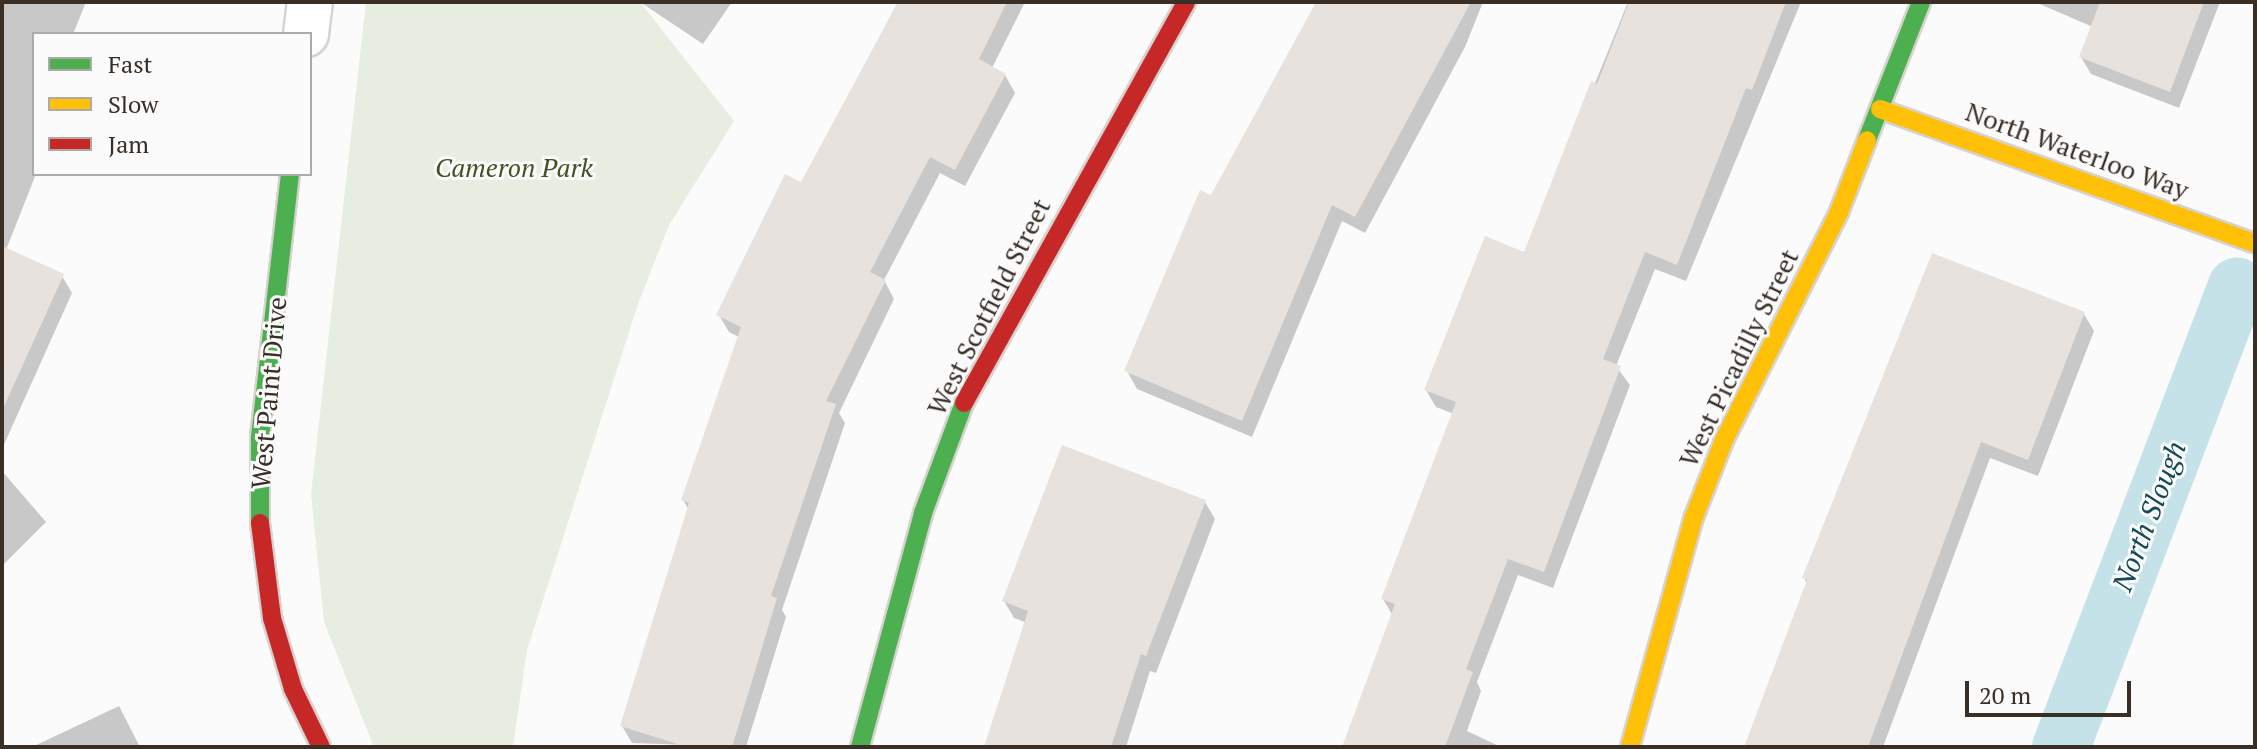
<!DOCTYPE html>
<html>
<head>
<meta charset="utf-8">
<style>
  body { margin:0 }
  #map { position:relative; width:2257px; height:749px; overflow:hidden; background:#fbfbfb; font-family:"PT Serif",serif }
  div>[style] { position:absolute }
  .green>* { inset:0; background:#e7ede0 }
  .shadow>* { inset:0; background:#0003 }
  .canal>* { height:58px; margin:-29px; padding:0 29px; transform-origin:29px; border-radius:29px; background:#c5e2e9 }
  .building>* { inset:0; background:#e7e2de }
  .roads { filter:drop-shadow(2px 0 #d7d2ce) drop-shadow(-2px 0 #d7d2ce) drop-shadow(0 2px #d7d2ce) drop-shadow(0 -2px #d7d2ce) }
  .street>* { height:44px; margin:-22px; padding:0 22px; transform-origin:22px; border-radius:22px; background:#fefefe }
  .fast>* { height:18px; margin:-9px; padding:0 9px; transform-origin:9px; border-radius:9px; background:#4caf50 }
  .slow>* { height:18px; margin:-9px; padding:0 9px; transform-origin:9px; border-radius:9px; background:#ffc107 }
  .jam>* { height:18px; margin:-9px; padding:0 9px; transform-origin:9px; border-radius:9px; background:#c62828 }
  span { translate:-50% -50%; white-space:nowrap; text-align:center; line-height:1.15; -webkit-text-stroke:6px #fbfbfb; paint-order:stroke }
  .street-label { font-size:26px; color:#392f27 }
  .park-label { font-size:26px; color:#405324; font-style:italic }
  .water-label { font-size:28px; color:#124b57; font-style:italic }
  .frame { position:absolute; inset:0; border:4px solid #392f27; pointer-events:none }
  .legend { position:absolute; left:32px; top:32px; width:280px; height:144px; box-sizing:border-box; background:#fbfbfb; border:2px solid #ada9a6; margin:0; padding:10px 14px; list-style:none; font-size:24px; color:#392f27 }
  .legend li { display:flex; align-items:center; gap:16px; height:40px }
  .legend b { width:40px; border:2px solid #ada9a6 }
  .scale { position:absolute; left:1965px; top:681px; width:166px; height:36px; box-sizing:border-box; border:4px solid #392f27; border-top:0; padding-left:10px; font-size:24px; line-height:28px; white-space:nowrap; color:#392f27; -webkit-text-stroke:6px #fbfbfb; paint-order:stroke }
</style>
</head>
<body>
<div id="map">
  <div class="green">
    <i style="clip-path:polygon(366px 2px,640px 2px,734px 121px,669px 225px,638px 304px,527px 650px,513px 747px,374px 747px,324px 622px,311px 494px)"></i>
  </div>
  <div class="shadow">
    <i style="clip-path:polygon(2px 2px,86px 2px,73px 34px,34px 34px,36px 174px,6px 250px,62px 276px,72px 293px,2px 449px)"></i>
    <i style="clip-path:polygon(640px 2px,732px 2px,703px 44px)"></i>
    <i style="clip-path:polygon(898px 2px,1025px 2px,992px 68px,1005px 75px,1015px 93px,965px 186px,940px 173px,884px 280px,894px 299px,839px 413px,845px 423px,782px 610px,786px 617px,746px 747px,632px 743px,622px 726px,689px 510px,683px 500px,739px 337px,729px 332px,719px 315px,802px 185px)"></i>
    <i style="clip-path:polygon(1318px 2px,1483px 2px,1465px 47px,1365px 233px,1342px 221px,1252px 437px,1137px 389px,1127px 371px,1212px 198px)"></i>
    <i style="clip-path:polygon(1628px 2px,1801px 2px,1686px 281px,1655px 269px,1616px 366px,1630px 385px,1553px 588px,1518px 575px,1477px 682px,1481px 691px,1467px 731px,1501px 747px,1345px 747px,1393px 616px,1383px 599px,1454px 414px,1436px 407px,1426px 390px,1525px 255px)"></i>
    <i style="clip-path:polygon(2035px 2px,2220px 2px,2179px 108px,2091px 74px,2081px 57px,2093px 27px)"></i>
    <i style="clip-path:polygon(2084px 314px,2094px 331px,2038px 476px,1990px 458px,1883px 747px,1747px 747px,1808px 585px,1804px 578px)"></i>
    <i style="clip-path:polygon(2px 471px,46px 522px,2px 566px)"></i>
    <i style="clip-path:polygon(1205px 502px,1215px 519px,1156px 673px,1150px 671px,1126px 747px,986px 747px,1027px 623px,1014px 618px,1004px 601px)"></i>
    <i style="clip-path:polygon(119px 706px,140px 747px,32px 747px)"></i>
  </div>
  <div class="canal">
    <i style="left:2061px;top:747px;width:493px;rotate:-69.1deg"></i>
  </div>
  <div class="building">
    <i style="clip-path:polygon(898px 2px,1007px 2px,979px 59px,1006px 74px,955px 170px,930px 157px,870px 272px,886px 280px,826px 401px,836px 404px,771px 596px,777px 598px,732px 747px,687px 747px,620px 726px,689px 503px,681px 500px,741px 327px,716px 315px,785px 174px,801px 182px)"></i>
    <i style="clip-path:polygon(1316px 2px,1471px 2px,1355px 217px,1332px 205px,1242px 421px,1124px 371px,1200px 190px,1211px 195px)"></i>
    <i style="clip-path:polygon(1629px 2px,1786px 2px,1752px 90px,1746px 88px,1677px 265px,1645px 252px,1603px 359px,1621px 366px,1544px 572px,1508px 559px,1466px 669px,1473px 672px,1445px 747px,1342px 747px,1395px 604px,1381px 599px,1456px 402px,1424px 390px,1485px 236px,1524px 252px,1591px 81px,1597px 84px)"></i>
    <i style="clip-path:polygon(2100px 2px,2204px 2px,2170px 92px,2079px 57px)"></i>
    <i style="clip-path:polygon(2px 246px,64px 274px,2px 411px)"></i>
    <i style="clip-path:polygon(1932px 253px,2085px 312px,2028px 460px,1981px 442px,1868px 747px,1744px 747px,1807px 580px,1802px 578px)"></i>
    <i style="clip-path:polygon(1062px 445px,1206px 500px,1146px 656px,1141px 654px,1111px 747px,984px 747px,1028px 611px,1002px 601px)"></i>
  </div>
  <div class="roads">
    <div class="street">
      <i style="left:306px;top:34px;width:32px;rotate:-83deg"></i>
    </div>
    <div class="fast">
      <i style="left:1867px;top:140px;width:148px;rotate:-68.6deg"></i>
      <i style="left:260px;top:523px;width:86px;rotate:-90deg"></i>
      <i style="left:260px;top:437px;width:265px;rotate:-83.5deg"></i>
      <i style="left:860px;top:747px;width:242px;rotate:-74.9deg"></i>
      <i style="left:923px;top:513px;width:117px;rotate:-69.6deg"></i>
    </div>
    <div class="slow">
      <i style="left:1880px;top:109px;width:398px;rotate:19.7deg"></i>
      <i style="left:1630px;top:747px;width:239px;rotate:-74.5deg"></i>
      <i style="left:1694px;top:517px;width:83px;rotate:-68.7deg"></i>
      <i style="left:1724px;top:440px;width:255px;rotate:-63.2deg"></i>
      <i style="left:1839px;top:212px;width:77px;rotate:-68.7deg"></i>
    </div>
    <div class="jam">
      <i style="left:964px;top:403px;width:458px;rotate:-61deg"></i>
      <i style="left:260px;top:523px;width:96px;rotate:82.8deg"></i>
      <i style="left:272px;top:618px;width:74px;rotate:73.5deg"></i>
      <i style="left:293px;top:689px;width:64px;rotate:64.2deg"></i>
    </div>
  </div>
  <div class="street-label">
    <span style="left:2077px;top:151px;rotate:20deg">North Waterloo Way</span>
    <span style="left:989px;top:307px;rotate:-63deg">West Scotfield Street</span>
    <span style="left:1739px;top:358px;rotate:-64deg">West Picadilly Street</span>
    <span style="left:269px;top:393px;rotate:-85deg">West Paint Drive</span>
  </div>
  <div class="park-label">
    <span style="left:514px;top:168px">Cameron Park</span>
  </div>
  <div class="water-label">
    <span style="left:2149px;top:516px;rotate:-69deg">North Slough</span>
  </div>
  <div class="frame"></div>
  <ul class="legend">
  <li><b style="height:10px;background:#4caf50"></b>Fast</li>
  <li><b style="height:10px;background:#ffc107"></b>Slow</li>
  <li><b style="height:10px;background:#c62828"></b>Jam</li>
  </ul>
  <div class="scale">20 m</div>
</div>
</body>
</html>
